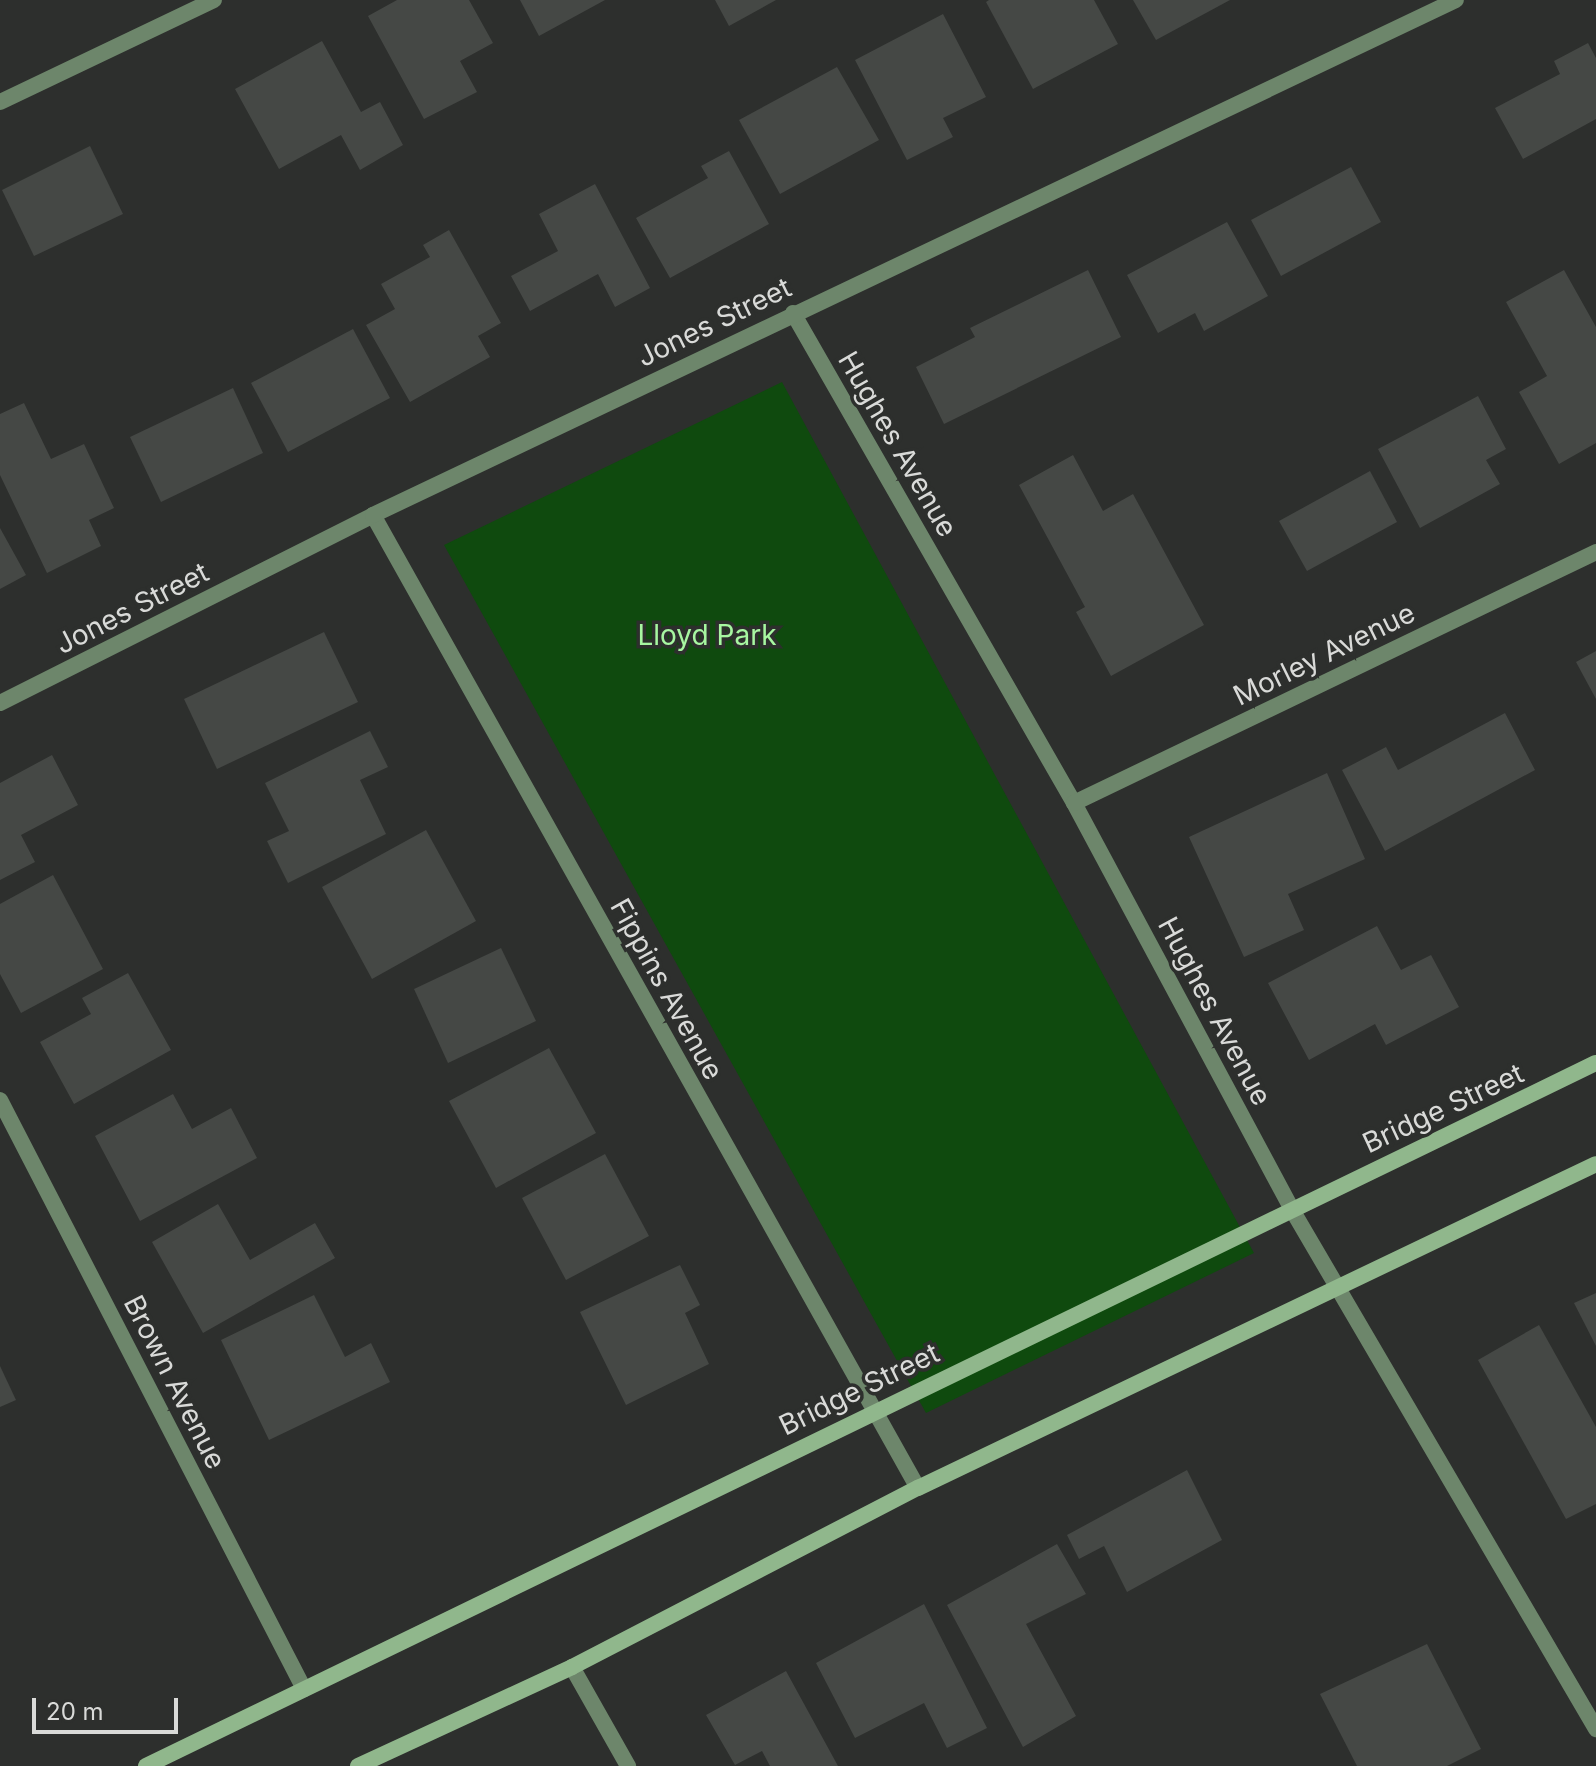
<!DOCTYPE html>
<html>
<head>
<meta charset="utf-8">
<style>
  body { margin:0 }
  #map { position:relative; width:1596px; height:1766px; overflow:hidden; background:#2d2f2d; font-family:Inter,sans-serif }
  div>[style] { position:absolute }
  .green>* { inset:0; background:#0f4a0e }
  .building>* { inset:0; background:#454845 }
  .street>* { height:16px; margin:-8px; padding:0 8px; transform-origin:8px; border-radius:8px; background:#6d866b }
  .secondary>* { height:16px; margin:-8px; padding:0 8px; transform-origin:8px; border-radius:8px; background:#90b78c }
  span { translate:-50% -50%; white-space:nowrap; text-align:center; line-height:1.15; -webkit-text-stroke:7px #2d2f2d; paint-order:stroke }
  .street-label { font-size:28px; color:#d9dad8 }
  .park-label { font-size:28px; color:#a7f7a1 }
  .scale { position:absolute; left:32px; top:1698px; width:146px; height:36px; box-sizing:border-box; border:4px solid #d9dad8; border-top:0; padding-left:10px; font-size:24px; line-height:28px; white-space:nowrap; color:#d9dad8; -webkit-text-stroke:6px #2d2f2d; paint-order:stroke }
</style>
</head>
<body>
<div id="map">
  <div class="green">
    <i style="clip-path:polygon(782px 382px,1254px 1253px,926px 1413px,444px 545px)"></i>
  </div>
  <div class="building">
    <i style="clip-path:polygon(397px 0,469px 0,493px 43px,460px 61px,477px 92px,424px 119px,368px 16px)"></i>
    <i style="clip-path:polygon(520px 0,605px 0,539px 36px)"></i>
    <i style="clip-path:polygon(715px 0,776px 0,729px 26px)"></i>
    <i style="clip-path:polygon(989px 0,1094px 0,1118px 44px,1033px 89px,986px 2px)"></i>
    <i style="clip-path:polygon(1133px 0,1230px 0,1156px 40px)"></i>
    <i style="clip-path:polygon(943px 14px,986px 97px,943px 118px,953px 137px,907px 160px,855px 60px)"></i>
    <i style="clip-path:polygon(322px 41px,361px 112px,380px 102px,403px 145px,360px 170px,341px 135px,279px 169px,235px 89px)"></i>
    <i style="clip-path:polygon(1588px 43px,1596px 58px,1596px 119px,1523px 159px,1495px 108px,1560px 74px,1554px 61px)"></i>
    <i style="clip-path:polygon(837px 67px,879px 140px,780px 194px,739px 120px)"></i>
    <i style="clip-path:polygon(90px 146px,123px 214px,34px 256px,2px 190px)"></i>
    <i style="clip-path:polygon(729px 151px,769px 224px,670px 278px,636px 218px,708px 178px,701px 166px)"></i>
    <i style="clip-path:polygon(1351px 167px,1381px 222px,1281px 276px,1251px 220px)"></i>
    <i style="clip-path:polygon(595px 184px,650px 288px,615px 307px,598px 274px,530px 311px,511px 276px,558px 251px,539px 214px)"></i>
    <i style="clip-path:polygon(1227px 222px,1268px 296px,1204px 331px,1195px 313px,1158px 333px,1127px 275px)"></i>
    <i style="clip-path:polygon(449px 230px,501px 323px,478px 336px,490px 357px,410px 402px,366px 325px,395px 309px,381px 284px,430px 257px,423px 245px)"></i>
    <i style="clip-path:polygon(1088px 270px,1121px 337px,944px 424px,916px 367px,975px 337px,970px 328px)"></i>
    <i style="clip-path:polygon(1564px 270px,1596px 327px,1596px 443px,1559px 464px,1519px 392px,1547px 376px,1506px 302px)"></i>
    <i style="clip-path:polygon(353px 329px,390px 398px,288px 452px,251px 383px)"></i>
    <i style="clip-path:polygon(233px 388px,263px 453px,161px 502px,130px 437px)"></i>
    <i style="clip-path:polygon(1478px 396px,1506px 449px,1486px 460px,1500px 484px,1420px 528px,1378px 449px)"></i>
    <i style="clip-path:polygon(24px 403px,51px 459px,84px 444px,114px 508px,89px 520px,101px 546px,47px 573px,0 475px,0 414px)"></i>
    <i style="clip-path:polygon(1073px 455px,1103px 511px,1133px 494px,1204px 625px,1111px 676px,1076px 612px,1085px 607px,1019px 485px)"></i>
    <i style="clip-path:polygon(1370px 471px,1397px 522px,1307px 571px,1279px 521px)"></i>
    <i style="clip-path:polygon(0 528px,26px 575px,0 589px)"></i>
    <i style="clip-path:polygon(324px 632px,358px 702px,217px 769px,184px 699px)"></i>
    <i style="clip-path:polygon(1596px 651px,1596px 699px,1576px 662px)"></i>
    <i style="clip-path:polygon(1505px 713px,1535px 770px,1385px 851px,1342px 770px,1386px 747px,1398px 770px)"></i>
    <i style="clip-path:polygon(370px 731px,388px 767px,360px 780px,386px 834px,288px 883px,267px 841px,289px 831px,265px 783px)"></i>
    <i style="clip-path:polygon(52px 755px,78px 805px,21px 835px,35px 862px,0 880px,0 783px)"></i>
    <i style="clip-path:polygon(1327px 773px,1365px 859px,1288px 894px,1304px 930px,1244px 957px,1189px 837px)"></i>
    <i style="clip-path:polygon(426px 830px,476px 921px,372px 979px,322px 887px)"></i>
    <i style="clip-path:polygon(53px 875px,103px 969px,21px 1013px,0 974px,0 904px)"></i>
    <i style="clip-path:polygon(1377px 926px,1401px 970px,1431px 955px,1459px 1007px,1386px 1045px,1375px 1024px,1309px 1060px,1268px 983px)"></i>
    <i style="clip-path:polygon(501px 948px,536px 1021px,448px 1063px,414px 989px)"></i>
    <i style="clip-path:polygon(128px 973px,171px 1050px,74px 1104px,40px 1042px,91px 1014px,82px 998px)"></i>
    <i style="clip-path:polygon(549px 1048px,596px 1133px,496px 1188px,449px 1101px)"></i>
    <i style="clip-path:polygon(173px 1094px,192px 1129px,231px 1108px,257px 1158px,140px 1221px,95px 1136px)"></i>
    <i style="clip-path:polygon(605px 1154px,649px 1236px,566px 1280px,522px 1198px)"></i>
    <i style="clip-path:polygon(218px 1204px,250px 1260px,315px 1223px,335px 1258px,203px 1333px,152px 1242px)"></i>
    <i style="clip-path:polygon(680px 1265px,700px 1305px,685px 1313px,709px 1364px,626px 1405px,580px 1312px)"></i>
    <i style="clip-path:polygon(1596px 1293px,1596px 1346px,1574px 1303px)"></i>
    <i style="clip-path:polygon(314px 1295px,345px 1357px,371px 1343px,390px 1382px,269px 1440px,221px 1340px)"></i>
    <i style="clip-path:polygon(1539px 1325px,1596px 1427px,1596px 1504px,1566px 1519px,1478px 1360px)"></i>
    <i style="clip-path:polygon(0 1366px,16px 1400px,0 1407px)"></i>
    <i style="clip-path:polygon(1187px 1470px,1222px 1540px,1127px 1592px,1104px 1546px,1079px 1559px,1067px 1535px)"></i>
    <i style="clip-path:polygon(1057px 1544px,1086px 1594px,1026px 1624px,1076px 1716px,1023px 1747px,947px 1605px)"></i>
    <i style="clip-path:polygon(924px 1604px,987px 1728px,947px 1748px,924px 1703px,855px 1738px,816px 1663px)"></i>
    <i style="clip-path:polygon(1427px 1644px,1481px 1749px,1447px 1766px,1357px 1766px,1320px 1694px)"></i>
    <i style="clip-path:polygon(786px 1671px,838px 1766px,770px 1766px,762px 1751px,735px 1765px,706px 1715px)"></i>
  </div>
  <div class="street">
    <i style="left:0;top:102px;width:237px;rotate:-25.5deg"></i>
    <i style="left:793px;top:313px;width:565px;rotate:60.17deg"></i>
    <i style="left:1074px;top:803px;width:459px;rotate:61.8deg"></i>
    <i style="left:1291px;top:1208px;width:604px;rotate:59.65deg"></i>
    <i style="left:373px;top:515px;width:1115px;rotate:60.75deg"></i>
    <i style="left:0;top:703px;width:418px;rotate:-26.7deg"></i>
    <i style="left:373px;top:515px;width:1199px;rotate:-25.43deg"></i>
    <i style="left:1074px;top:803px;width:579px;rotate:-25.68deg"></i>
    <i style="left:0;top:1100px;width:663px;rotate:62.7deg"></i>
    <i style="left:572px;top:1667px;width:114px;rotate:60.5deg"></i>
  </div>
  <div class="secondary">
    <i style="left:146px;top:1766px;width:1611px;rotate:-25.87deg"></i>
    <i style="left:358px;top:1766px;width:236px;rotate:-24.8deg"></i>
    <i style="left:572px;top:1667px;width:390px;rotate:-27.4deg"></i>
    <i style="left:918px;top:1488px;width:751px;rotate:-25.54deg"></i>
  </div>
  <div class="street-label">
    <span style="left:714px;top:322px;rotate:-26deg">Jones Street</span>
    <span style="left:898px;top:444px;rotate:60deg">Hughes Avenue</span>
    <span style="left:132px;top:608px;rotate:-27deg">Jones Street</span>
    <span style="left:1324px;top:654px;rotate:-26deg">Morley Avenue</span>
    <span style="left:667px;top:989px;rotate:61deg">Fippins Avenue</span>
    <span style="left:1215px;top:1011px;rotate:62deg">Hughes Avenue</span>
    <span style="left:1443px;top:1108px;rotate:-25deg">Bridge Street</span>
    <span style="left:175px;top:1382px;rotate:63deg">Brown Avenue</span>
    <span style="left:859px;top:1389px;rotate:-26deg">Bridge Street</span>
  </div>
  <div class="park-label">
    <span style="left:707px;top:635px">Lloyd Park</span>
  </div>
  <div class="scale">20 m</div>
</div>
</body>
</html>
